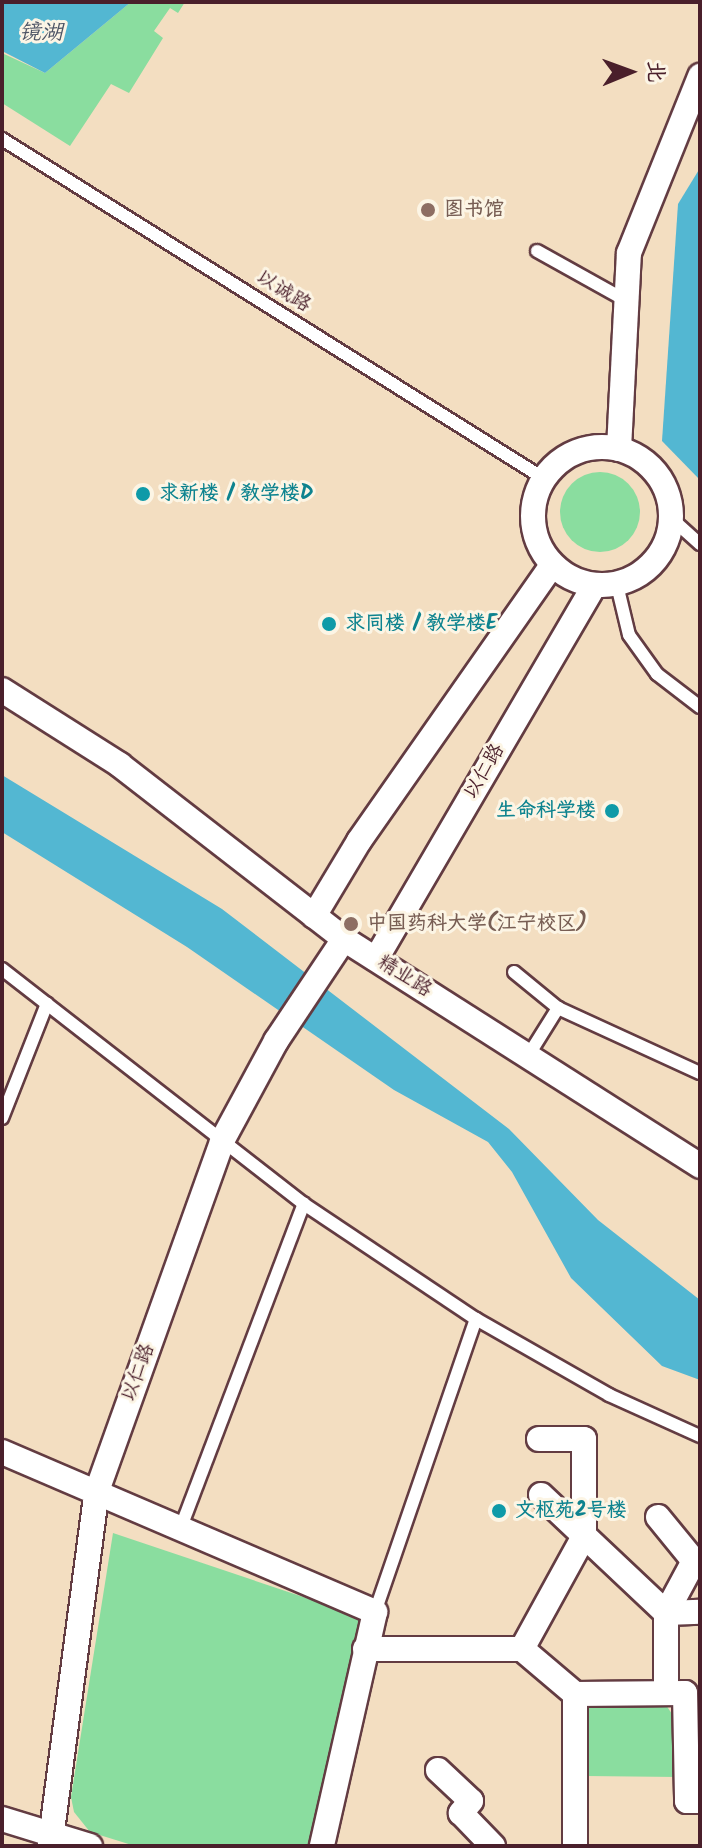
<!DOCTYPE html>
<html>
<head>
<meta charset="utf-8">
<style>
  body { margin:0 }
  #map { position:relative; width:702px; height:1848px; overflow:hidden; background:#f3dec1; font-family:Kalam,"LXGW WenKai TC",sans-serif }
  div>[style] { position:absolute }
  .green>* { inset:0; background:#8add9f }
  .round { border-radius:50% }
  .water>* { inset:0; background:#53b7d2 }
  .roads { filter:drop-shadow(2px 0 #633c42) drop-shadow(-2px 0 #633c42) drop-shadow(0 2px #633c42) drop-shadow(0 -2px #633c42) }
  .service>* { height:12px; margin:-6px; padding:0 6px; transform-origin:6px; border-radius:6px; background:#fff }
  .minor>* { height:24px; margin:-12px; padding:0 12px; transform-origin:12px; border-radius:12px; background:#fff }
  .minor>.ring { margin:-12px; padding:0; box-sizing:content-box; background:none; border:24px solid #fff; border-radius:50% }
  .dots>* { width:22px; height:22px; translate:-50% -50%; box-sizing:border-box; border:4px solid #fcf5e5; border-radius:50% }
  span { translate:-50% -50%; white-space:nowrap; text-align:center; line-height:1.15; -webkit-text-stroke:6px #fcf5e5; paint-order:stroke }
  .education-label { font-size:20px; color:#785e54; font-weight:700 }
  .left { translate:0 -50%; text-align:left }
  .street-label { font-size:20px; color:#4a1f2b }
  .culture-label { font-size:20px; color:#0d838f; font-weight:700 }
  .right { translate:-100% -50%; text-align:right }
  .water-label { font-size:22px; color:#4d5465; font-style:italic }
  .frame { position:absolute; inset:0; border:4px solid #4a1f2b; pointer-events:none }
  .north { position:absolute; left:590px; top:32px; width:80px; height:80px; -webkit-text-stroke:6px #fcf5e5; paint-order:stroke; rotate:89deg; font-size:22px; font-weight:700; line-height:32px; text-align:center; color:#4a1f2b }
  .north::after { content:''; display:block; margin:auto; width:28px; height:36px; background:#4a1f2b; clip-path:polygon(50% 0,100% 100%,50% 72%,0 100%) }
</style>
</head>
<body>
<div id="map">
  <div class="green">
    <i style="clip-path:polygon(131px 2px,185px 2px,178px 13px,170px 8px,154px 31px,163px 38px,129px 93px,111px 84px,70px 146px,2px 103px,2px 53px,45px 73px)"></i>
    <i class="round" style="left:560px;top:472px;width:80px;height:80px"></i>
    <i style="clip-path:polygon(113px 1533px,360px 1616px,312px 1846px,135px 1846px,90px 1832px,74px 1812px,71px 1797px)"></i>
    <i style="clip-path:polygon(662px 1699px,674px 1717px,678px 1777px,586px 1776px,568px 1700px)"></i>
  </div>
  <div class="water">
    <i style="clip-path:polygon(2px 2px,131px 2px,45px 73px,2px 51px)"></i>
    <i style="clip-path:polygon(700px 168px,700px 480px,662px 441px,678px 204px)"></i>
    <i style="clip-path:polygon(2px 775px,222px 909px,509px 1129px,598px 1220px,700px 1300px,700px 1380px,662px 1366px,571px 1278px,512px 1172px,488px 1142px,394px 1090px,187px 947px,2px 832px)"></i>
  </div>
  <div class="roads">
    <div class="service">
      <i style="left:2px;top:139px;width:638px;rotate:32.07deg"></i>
      <i style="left:537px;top:251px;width:103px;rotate:29.1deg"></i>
      <i style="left:671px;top:518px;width:39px;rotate:42deg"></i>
      <i style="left:617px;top:585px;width:51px;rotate:76.5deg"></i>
      <i style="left:629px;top:635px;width:48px;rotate:54.3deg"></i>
      <i style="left:657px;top:674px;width:54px;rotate:37.5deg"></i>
      <i style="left:2px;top:969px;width:383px;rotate:37.9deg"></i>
      <i style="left:304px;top:1204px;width:207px;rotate:33.8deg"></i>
      <i style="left:476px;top:1319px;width:153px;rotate:29.7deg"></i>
      <i style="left:609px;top:1395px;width:100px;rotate:24.3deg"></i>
      <i style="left:514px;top:972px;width:57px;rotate:39.3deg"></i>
      <i style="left:558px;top:1008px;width:156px;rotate:24.6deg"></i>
      <i style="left:528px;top:1056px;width:57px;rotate:-58deg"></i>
      <i style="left:2px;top:1118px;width:123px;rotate:-68.5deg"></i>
      <i style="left:181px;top:1527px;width:346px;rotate:-69.2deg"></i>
      <i style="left:375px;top:1612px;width:310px;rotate:-71deg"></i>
    </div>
    <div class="minor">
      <i class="ring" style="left:533px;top:447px;width:114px;height:114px"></i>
      <i style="left:619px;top:449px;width:196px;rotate:-87.1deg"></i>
      <i style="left:629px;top:253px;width:191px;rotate:-68.1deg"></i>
      <i style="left:2px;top:690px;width:140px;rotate:32.4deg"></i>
      <i style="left:120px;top:765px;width:284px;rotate:37.8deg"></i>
      <i style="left:344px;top:939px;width:422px;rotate:32.5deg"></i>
      <i style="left:314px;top:916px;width:87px;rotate:-59deg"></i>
      <i style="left:359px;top:841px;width:337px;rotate:-55deg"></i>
      <i style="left:376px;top:959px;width:432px;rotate:-59.7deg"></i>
      <i style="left:2px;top:1452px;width:406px;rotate:23.2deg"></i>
      <i style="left:375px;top:1612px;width:240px;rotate:102.8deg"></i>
      <i style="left:541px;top:1495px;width:172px;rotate:43.3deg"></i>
      <i style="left:666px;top:1613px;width:34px;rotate:-2deg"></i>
      <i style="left:658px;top:1517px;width:57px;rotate:50.7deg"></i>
      <i style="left:694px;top:1561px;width:59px;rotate:118.3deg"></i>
      <i style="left:666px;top:1613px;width:80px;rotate:90deg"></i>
      <i style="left:365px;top:1649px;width:157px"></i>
      <i style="left:522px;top:1649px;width:70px;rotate:40.3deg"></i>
      <i style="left:575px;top:1694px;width:110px;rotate:-0.5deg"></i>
      <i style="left:685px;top:1693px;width:108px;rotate:88.9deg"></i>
      <i style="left:687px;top:1801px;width:13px"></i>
      <i style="left:522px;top:1649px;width:129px;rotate:-61.2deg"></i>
      <i style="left:584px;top:1536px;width:97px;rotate:-90deg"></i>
      <i style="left:584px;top:1439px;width:45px;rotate:180deg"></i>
      <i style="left:575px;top:1694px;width:152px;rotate:90deg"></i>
      <i style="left:438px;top:1770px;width:45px;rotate:43.2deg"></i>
      <i style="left:471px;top:1801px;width:16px;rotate:130deg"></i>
      <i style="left:461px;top:1813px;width:46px;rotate:45.9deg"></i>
      <i style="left:2px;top:1819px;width:92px;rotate:17.1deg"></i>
      <i style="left:50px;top:1846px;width:358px;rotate:-82.5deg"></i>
      <i style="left:97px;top:1491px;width:372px;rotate:-70.3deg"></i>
      <i style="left:222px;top:1141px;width:114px;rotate:-61.6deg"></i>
      <i style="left:276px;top:1041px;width:123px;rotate:-56.3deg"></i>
    </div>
  </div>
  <div class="dots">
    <i style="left:428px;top:210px;background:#8d6e63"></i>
    <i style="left:143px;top:494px;background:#0f9aa8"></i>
    <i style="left:329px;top:624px;background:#0f9aa8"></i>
    <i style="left:612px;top:811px;background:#0f9aa8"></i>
    <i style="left:351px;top:924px;background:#8d6e63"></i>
    <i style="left:499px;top:1511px;background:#0f9aa8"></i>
  </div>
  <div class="education-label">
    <span class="left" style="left:444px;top:210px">图书馆</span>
    <span class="left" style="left:367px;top:924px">中国药科大学(江宁校区)</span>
  </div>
  <div class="street-label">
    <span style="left:283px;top:292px;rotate:32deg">以诚路</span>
    <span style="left:485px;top:772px;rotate:-60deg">以仁路</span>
    <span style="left:404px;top:977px;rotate:32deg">精业路</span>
    <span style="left:139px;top:1373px;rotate:-70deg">以仁路</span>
  </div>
  <div class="culture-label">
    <span class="left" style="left:159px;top:494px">求新楼 / 教学楼D</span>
    <span class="left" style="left:345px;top:624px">求同楼 / 教学楼E</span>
    <span class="right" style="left:596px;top:811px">生命科学楼</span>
    <span class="left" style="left:515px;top:1511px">文枢苑2号楼</span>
  </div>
  <div class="water-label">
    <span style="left:41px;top:34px">镜湖</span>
  </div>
  <div class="frame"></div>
  <div class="north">北</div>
</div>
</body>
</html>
